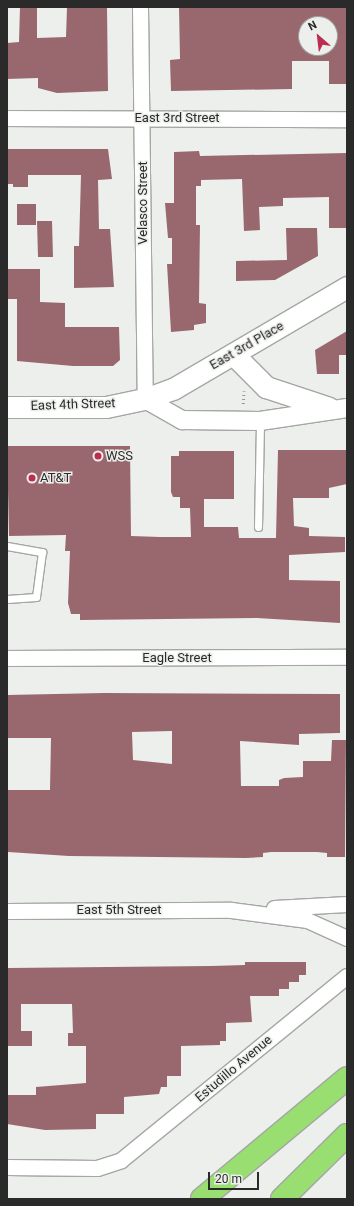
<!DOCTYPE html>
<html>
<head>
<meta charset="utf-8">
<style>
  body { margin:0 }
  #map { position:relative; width:354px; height:1206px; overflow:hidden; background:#edefec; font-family:Roboto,sans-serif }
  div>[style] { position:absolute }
  .building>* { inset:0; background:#99686e }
  .path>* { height:2.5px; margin-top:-1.25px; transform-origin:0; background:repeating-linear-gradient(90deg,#979896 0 1px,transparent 0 4px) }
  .roads { filter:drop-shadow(1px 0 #a5a7a4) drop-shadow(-1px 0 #a5a7a4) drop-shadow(0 1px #a5a7a4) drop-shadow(0 -1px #a5a7a4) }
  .service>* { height:7px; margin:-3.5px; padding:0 3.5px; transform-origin:3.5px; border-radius:3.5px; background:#fff }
  .minor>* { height:15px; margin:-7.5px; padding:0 7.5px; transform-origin:7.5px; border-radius:7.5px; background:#fff }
  .tertiary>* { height:18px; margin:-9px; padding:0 9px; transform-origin:9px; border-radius:9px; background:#fff }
  .secondary>* { height:21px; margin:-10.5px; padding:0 10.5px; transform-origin:10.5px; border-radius:10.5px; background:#fff }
  .motorway>* { height:22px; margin:-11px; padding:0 11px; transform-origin:11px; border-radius:11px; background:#98de70 }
  .dots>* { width:11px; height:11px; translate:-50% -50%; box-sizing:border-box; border:2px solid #edefec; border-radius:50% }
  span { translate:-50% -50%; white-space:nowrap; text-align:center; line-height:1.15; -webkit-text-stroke:3px #edefec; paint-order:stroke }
  .street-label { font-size:13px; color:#292a29 }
  .poi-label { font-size:13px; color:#292a29 }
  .left { translate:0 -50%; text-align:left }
  .frame { position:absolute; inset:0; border:8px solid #292a29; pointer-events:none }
  .north { position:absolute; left:298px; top:16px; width:40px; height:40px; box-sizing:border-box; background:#edefec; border:1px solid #9fa09e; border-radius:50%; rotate:332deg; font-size:11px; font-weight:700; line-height:16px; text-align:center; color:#292a29 }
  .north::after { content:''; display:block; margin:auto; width:14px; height:18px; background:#bd2d52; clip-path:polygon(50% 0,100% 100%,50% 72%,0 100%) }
  .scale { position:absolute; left:208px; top:1172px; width:51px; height:18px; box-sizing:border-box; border:2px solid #292a29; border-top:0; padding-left:5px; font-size:12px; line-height:14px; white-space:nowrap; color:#292a29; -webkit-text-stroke:3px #edefec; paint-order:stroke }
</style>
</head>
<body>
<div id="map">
  <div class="building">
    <i style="clip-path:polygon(20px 7px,37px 7px,37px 38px,66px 37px,67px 7px,107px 7px,108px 91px,57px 93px,38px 88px,38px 78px,7px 79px,7px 43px,19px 42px)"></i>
    <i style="clip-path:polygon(evenodd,179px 7px,347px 7px,347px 84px,329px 84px,329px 61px,292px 61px,292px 89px,171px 91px,170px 60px,180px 59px,179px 7px,306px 24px,330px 24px,330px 48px,306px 48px,306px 24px)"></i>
    <i style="clip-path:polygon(8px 149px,108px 149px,112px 179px,98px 180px,99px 229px,110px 229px,114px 287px,74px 288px,74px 246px,79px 246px,81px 175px,28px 175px,28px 187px,13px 187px,13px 184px,8px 184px)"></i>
    <i style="clip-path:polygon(199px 151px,200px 156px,347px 153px,347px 228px,329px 228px,329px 197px,283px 198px,283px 206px,259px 207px,260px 230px,244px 231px,242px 179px,201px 180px,201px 186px,196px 186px,196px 225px,200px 225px,199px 303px,206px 304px,206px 323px,194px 325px,194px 330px,171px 332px,167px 264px,172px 264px,172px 238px,168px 238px,165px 203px,174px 203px,174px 152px)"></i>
    <i style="clip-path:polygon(17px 204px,36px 204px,36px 225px,17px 225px)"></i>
    <i style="clip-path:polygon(37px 221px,52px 221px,53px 257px,38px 257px)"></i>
    <i style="clip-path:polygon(286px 228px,317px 228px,318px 256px,275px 280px,236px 281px,236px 261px,287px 260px)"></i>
    <i style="clip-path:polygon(7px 269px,40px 269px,40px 302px,65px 303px,65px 327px,119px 327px,120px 360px,113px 366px,73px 366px,17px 361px,17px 299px,7px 299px)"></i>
    <i style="clip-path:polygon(347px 331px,347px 355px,339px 355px,339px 374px,317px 374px,315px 350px)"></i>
    <i style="clip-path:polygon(7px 446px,130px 446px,131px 536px,160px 537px,191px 537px,190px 508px,180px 508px,180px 497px,173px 497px,171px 492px,171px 456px,179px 456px,179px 451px,234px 451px,234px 499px,204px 499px,204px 527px,238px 527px,239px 538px,276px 538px,278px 450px,347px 450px,347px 484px,329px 488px,329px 498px,293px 498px,294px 526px,309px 528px,309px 536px,345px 537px,345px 552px,289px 555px,289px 580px,340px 581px,340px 623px,257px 618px,80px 620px,80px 614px,71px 614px,68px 603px,70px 551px,65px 551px,66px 535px,9px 536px)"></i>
    <i style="clip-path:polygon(evenodd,104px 693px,340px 694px,340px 733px,299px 734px,299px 745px,240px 741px,241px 786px,279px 786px,279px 780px,284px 778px,303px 777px,303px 761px,331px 761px,332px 740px,346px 740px,345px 857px,327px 857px,327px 853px,317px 852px,271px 852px,263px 853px,263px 857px,246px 858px,69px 856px,8px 852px,7px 790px,50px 790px,51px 738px,7px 738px,7px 695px,104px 693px,172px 731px,172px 764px,133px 760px,132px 732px,172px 731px)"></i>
    <i style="clip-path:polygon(245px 962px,306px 962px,306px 975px,299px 975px,299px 982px,289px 982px,289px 989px,279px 989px,279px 996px,250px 996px,252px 1022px,226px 1023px,226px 1041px,220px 1041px,220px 1045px,181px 1046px,181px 1076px,167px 1076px,167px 1087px,161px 1087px,159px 1094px,124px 1097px,124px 1114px,96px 1114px,96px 1129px,45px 1130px,7px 1124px,7px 1095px,36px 1095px,36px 1087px,86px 1083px,86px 1046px,68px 1046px,68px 1033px,73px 1033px,72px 1004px,21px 1004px,21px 1031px,32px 1031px,32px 1046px,7px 1046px,7px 968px,211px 966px,245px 965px)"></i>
  </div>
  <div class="path">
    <i style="left:243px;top:404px;width:13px;rotate:-86deg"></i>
  </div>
  <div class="roads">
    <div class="service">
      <i style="left:258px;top:527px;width:106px;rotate:-88.9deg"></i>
      <i style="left:7px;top:546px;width:36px;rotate:10deg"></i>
      <i style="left:42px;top:552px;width:45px;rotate:97.6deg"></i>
      <i style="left:36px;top:597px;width:29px;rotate:176deg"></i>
    </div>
    <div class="minor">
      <i style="left:140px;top:7px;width:392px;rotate:89.3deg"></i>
      <i style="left:7px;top:118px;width:340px;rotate:0.2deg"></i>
      <i style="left:7px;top:658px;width:340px;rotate:-0.2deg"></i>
      <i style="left:274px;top:908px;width:73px;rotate:-3.1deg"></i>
      <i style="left:7px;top:911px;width:224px;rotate:-0.3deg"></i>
      <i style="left:231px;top:910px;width:77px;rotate:7.5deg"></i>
      <i style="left:307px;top:920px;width:44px;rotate:24.2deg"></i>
      <i style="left:7px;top:1167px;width:90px;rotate:0.6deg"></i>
      <i style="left:97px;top:1168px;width:25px;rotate:-18deg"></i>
      <i style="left:121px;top:1160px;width:291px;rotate:-39.2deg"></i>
    </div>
    <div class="tertiary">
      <i style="left:145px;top:399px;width:43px;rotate:29.6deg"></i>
      <i style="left:182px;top:420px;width:78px;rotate:0.7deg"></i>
      <i style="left:260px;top:421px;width:88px;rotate:-8.5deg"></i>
    </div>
    <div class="secondary">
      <i style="left:233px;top:354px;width:47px;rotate:45deg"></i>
      <i style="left:266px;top:387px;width:66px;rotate:18.4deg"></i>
      <i style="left:7px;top:407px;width:99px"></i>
      <i style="left:106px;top:407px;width:40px;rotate:-12deg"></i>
      <i style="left:145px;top:399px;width:30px;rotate:-20deg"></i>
      <i style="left:173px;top:389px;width:202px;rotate:-30.4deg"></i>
    </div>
    <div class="motorway">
      <i style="left:202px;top:1199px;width:189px;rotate:-39.8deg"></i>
      <i style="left:282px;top:1199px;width:91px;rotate:-44.6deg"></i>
    </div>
  </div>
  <div class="dots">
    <i style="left:98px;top:456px;background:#bd2d52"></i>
    <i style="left:32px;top:478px;background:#bd2d52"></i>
  </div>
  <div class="street-label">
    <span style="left:177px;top:118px">East 3rd Street</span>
    <span style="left:143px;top:203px;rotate:-90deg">Velasco Street</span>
    <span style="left:247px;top:346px;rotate:-30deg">East 3rd Place</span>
    <span style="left:73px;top:405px;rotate:-2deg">East 4th Street</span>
    <span style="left:177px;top:658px">Eagle Street</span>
    <span style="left:119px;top:910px">East 5th Street</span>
    <span style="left:234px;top:1069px;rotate:-40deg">Estudillo Avenue</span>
  </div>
  <div class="poi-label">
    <span class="left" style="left:106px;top:456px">WSS</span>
    <span class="left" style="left:40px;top:478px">AT&amp;T</span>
  </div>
  <div class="frame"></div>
  <div class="north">N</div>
  <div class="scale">20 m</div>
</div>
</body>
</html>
